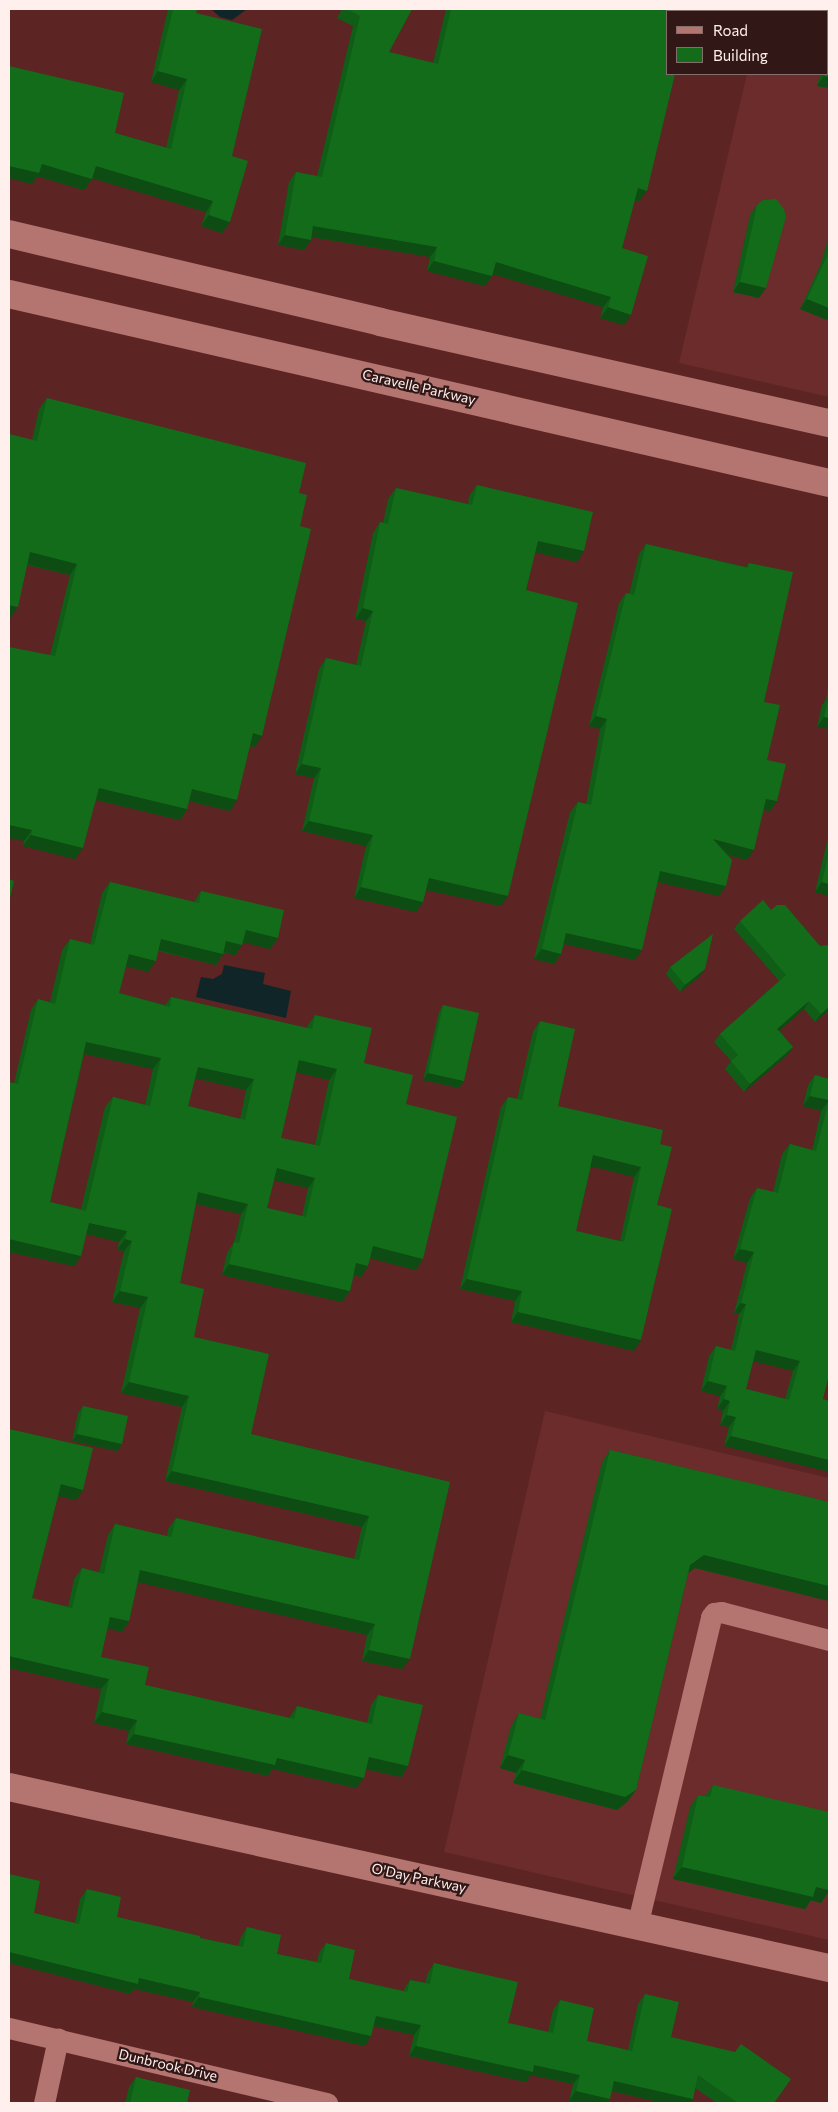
<!DOCTYPE html>
<html>
<head>
<meta charset="utf-8">
<style>
  body { margin:0 }
  #map { position:relative; width:838px; height:2112px; overflow:hidden; background:#5c2423; font-family:Commissioner,sans-serif }
  div>[style] { position:absolute }
  .built>* { inset:0; background:#6b2c2b }
  .water>* { inset:0; background:#0f2527 }
  .street>* { height:21px; margin:-10.5px; padding:0 10.5px; transform-origin:10.5px; border-radius:10.5px; background:#b4746f }
  .secondary>* { height:28px; margin:-14px; padding:0 14px; transform-origin:14px; border-radius:14px; background:#b4746f }
  .wall>* { inset:0; background:#0f5d16 }
  .shaded-wall>* { inset:0; background:#0d4c12 }
  .building>* { inset:0; background:#126c1a }
  span { translate:-50% -50%; white-space:nowrap; text-align:center; line-height:1.15; -webkit-text-stroke:4.5px #311716; paint-order:stroke }
  .street-label { font-size:14px; color:#fff0ee }
  .frame { position:absolute; inset:0; border:10px solid #fff0ee; pointer-events:none }
  .legend { position:absolute; left:666px; top:10px; width:162px; height:65px; box-sizing:border-box; background:#311716; border:1px solid #836e6c; margin:0; padding:6px 9px; list-style:none; font-size:15px; color:#fff0ee }
  .legend li { display:flex; align-items:center; gap:10px; height:25px }
  .legend b { width:25px; border:1px solid #836e6c }
</style>
</head>
<body>
<div id="map">
  <div class="built">
    <i style="clip-path:polygon(762px 9px,829px 9px,829px 397px,679px 363px,747px 74px,827px 74px,827px 11px,762px 11px)"></i>
    <i style="clip-path:polygon(545px 1411px,829px 1478px,829px 1940px,444px 1852px)"></i>
  </div>
  <div class="water">
    <i style="clip-path:polygon(211px 9px,247px 9px,232px 20px,220px 17px)"></i>
    <i style="clip-path:polygon(224px 965px,265px 973px,263px 984px,291px 991px,286px 1018px,196px 997px,201px 977px,213px 979px,222px 974px)"></i>
  </div>
  <div class="street">
    <i style="left:637px;top:1926px;width:318px;rotate:-76.5deg"></i>
    <i style="left:711px;top:1617px;width:5px;rotate:-53deg"></i>
    <i style="left:714px;top:1613px;width:7px;rotate:-8deg"></i>
    <i style="left:721px;top:1612px;width:112px;rotate:14.5deg"></i>
    <i style="left:9px;top:2028px;width:327px;rotate:13.3deg"></i>
    <i style="left:44px;top:2103px;width:66px;rotate:-77.7deg"></i>
  </div>
  <div class="secondary">
    <i style="left:9px;top:234px;width:381px;rotate:13.3deg"></i>
    <i style="left:380px;top:322px;width:460px;rotate:12.7deg"></i>
    <i style="left:9px;top:294px;width:841px;rotate:12.98deg"></i>
    <i style="left:9px;top:1787px;width:840px;rotate:12.45deg"></i>
  </div>
  <div class="wall">
    <i style="clip-path:polygon(168px 9px,197px 9px,196px 13px,232px 156px,230px 222px,222px 233px,201px 226px,206px 212px,92px 178px,84px 190px,37px 176px,32px 184px,9px 178px,9px 66px,115px 133px,166px 148px,179px 90px,151px 82px)"></i>
    <i style="clip-path:polygon(342px 9px,412px 9px,389px 52px,433px 63px,446px 9px,688px 9px,639px 201px,635px 200px,622px 248px,624px 325px,600px 318px,603px 307px,493px 274px,485px 286px,427px 271px,430px 257px,311px 237px,311px 240px,304px 250px,278px 245px,289px 182px,296px 172px,317px 176px,353px 26px,337px 18px)"></i>
    <i style="clip-path:polygon(829px 29px,829px 88px,817px 86px,820px 74px,827px 74px,827px 41px)"></i>
    <i style="clip-path:polygon(757px 205px,759px 298px,733px 292px,750px 215px)"></i>
    <i style="clip-path:polygon(829px 235px,829px 316px,827px 320px,800px 309px,820px 266px)"></i>
    <i style="clip-path:polygon(47px 398px,299px 493px,300px 526px,255px 747px,250px 746px,230px 811px,189px 801px,187px 809px,180px 820px,96px 800px,75px 859px,23px 846px,50px 655px,70px 575px,27px 565px,10px 618px,9px 618px,9px 434px,32px 440px,39px 409px)"></i>
    <i style="clip-path:polygon(477px 485px,577px 562px,535px 552px,526px 590px,501px 906px,426px 890px,423px 902px,416px 912px,354px 898px,366px 846px,302px 831px,314px 778px,295px 774px,319px 669px,326px 658px,356px 665px,366px 621px,355px 619px,373px 533px,380px 522px,383px 523px,388px 499px,396px 488px,468px 504px,469px 496px)"></i>
    <i style="clip-path:polygon(646px 544px,746px 567px,749px 563px,764px 702px,767px 760px,777px 801px,770px 811px,764px 810px,747px 860px,727px 855px,719px 896px,658px 882px,635px 960px,564px 944px,561px 954px,554px 964px,534px 959px,570px 812px,578px 802px,586px 804px,600px 729px,589px 726px,619px 603px,626px 593px,629px 594px,639px 554px)"></i>
    <i style="clip-path:polygon(829px 685px,829px 729px,817px 727px,822px 705px,826px 699px)"></i>
    <i style="clip-path:polygon(829px 833px,829px 896px,815px 892px)"></i>
    <i style="clip-path:polygon(evenodd,110px 882px,194px 902px,201px 891px,278px 938px,270px 949px,243px 942px,235px 955px,224px 953px,223px 954px,216px 965px,158px 951px,148px 972px,126px 966px,119px 993px,165px 1005px,171px 997px,307px 1028px,308px 1025px,315px 1015px,406px 1104px,416px 1270px,370px 1258px,361px 1277px,354px 1275px,350px 1291px,342px 1302px,222px 1275px,227px 1253px,234px 1242px,241px 1214px,196px 1204px,180px 1283px,194px 1337px,251px 1434px,450px 1482px,402px 1669px,362px 1661px,367px 1635px,138px 1582px,129px 1621px,122px 1632px,107px 1628px,101px 1657px,145px 1685px,289px 1718px,297px 1706px,367px 1723px,371px 1705px,378px 1695px,408px 1766px,401px 1777px,366px 1769px,356px 1788px,272px 1769px,268px 1776px,126px 1744px,129px 1731px,94px 1723px,101px 1689px,9px 1668px,9px 1429px,83px 1490px,76px 1500px,58px 1496px,32px 1598px,68px 1607px,74px 1579px,82px 1568px,99px 1572px,108px 1535px,115px 1524px,167px 1536px,168px 1529px,176px 1518px,354px 1559px,362px 1527px,165px 1481px,182px 1407px,121px 1393px,140px 1308px,112px 1302px,124px 1251px,117px 1250px,119px 1242px,86px 1234px,81px 1256px,74px 1266px,9px 1252px,14px 1083px,31px 1010px,38px 999px,50px 1002px,62px 950px,70px 939px,90px 944px,102px 893px,110px 882px,84px 1054px,153px 1069px,145px 1105px,113px 1097px,105px 1107px,81px 1209px,50px 1202px,84px 1054px,110px 882px,296px 1072px,329px 1080px,315px 1145px,281px 1138px,296px 1072px,110px 882px,195px 1078px,246px 1090px,240px 1119px,188px 1106px,195px 1078px,110px 882px,274px 1180px,308px 1188px,302px 1216px,267px 1208px,274px 1180px)"></i>
    <i style="clip-path:polygon(740px 921px,829px 1010px,815px 1022px,804px 1009px,779px 1030px,793px 1047px,787px 1055px,744px 1092px,725px 1069px,731px 1061px,714px 1042px,720px 1034px,779px 981px,734px 929px)"></i>
    <i style="clip-path:polygon(670px 967px,700px 976px,680px 992px,666px 974px)"></i>
    <i style="clip-path:polygon(443px 1005px,464px 1081px,459px 1088px,423px 1080px,439px 1012px)"></i>
    <i style="clip-path:polygon(evenodd,540px 1021px,558px 1106px,660px 1144px,657px 1205px,634px 1351px,511px 1322px,515px 1301px,460px 1289px,501px 1107px,508px 1097px,517px 1099px,533px 1031px,540px 1021px,591px 1166px,634px 1177px,620px 1241px,576px 1231px,591px 1166px)"></i>
    <i style="clip-path:polygon(evenodd,815px 1075px,829px 1079px,829px 1078px,829px 1375px,724px 1446px,729px 1427px,720px 1425px,723px 1411px,717px 1409px,720px 1396px,701px 1391px,709px 1356px,716px 1346px,731px 1350px,739px 1314px,734px 1313px,747px 1263px,733px 1259px,750px 1198px,757px 1188px,773px 1192px,782px 1154px,790px 1144px,812px 1150px,821px 1111px,803px 1106px,808px 1085px,815px 1075px,753px 1361px,793px 1371px,785px 1399px,746px 1389px,753px 1361px)"></i>
    <i style="clip-path:polygon(83px 1406px,122px 1444px,117px 1451px,72px 1441px,78px 1413px)"></i>
    <i style="clip-path:polygon(610px 1450px,829px 1502px,829px 1601px,695px 1568px,688px 1573px,636px 1790px,627px 1802px,617px 1810px,513px 1783px,516px 1773px,500px 1768px,511px 1726px,519px 1713px,540px 1719px,602px 1462px)"></i>
    <i style="clip-path:polygon(713px 1785px,821px 1903px,811px 1900px,805px 1909px,673px 1879px,690px 1807px,698px 1795px,705px 1796px)"></i>
    <i style="clip-path:polygon(9px 1874px,34px 1913px,75px 1923px,80px 1899px,87px 1889px,117px 1917px,200px 1938px,238px 1946px,241px 1937px,247px 1927px,277px 1954px,317px 1962px,319px 1953px,326px 1943px,349px 1979px,403px 1991px,410px 1980px,425px 1983px,428px 1973px,434px 1963px,508px 2023px,548px 2032px,553px 2010px,560px 2000px,587px 2041px,628px 2050px,638px 2004px,645px 1994px,671px 2037px,774px 2103px,717px 2103px,695px 2088px,693px 2099px,690px 2103px,663px 2103px,611px 2091px,607px 2103px,580px 2103px,569px 2101px,573px 2084px,531px 2075px,526px 2082px,409px 2056px,414px 2035px,374px 2026px,365px 2046px,192px 2007px,193px 2002px,134px 1989px,131px 1994px,9px 1963px)"></i>
    <i style="clip-path:polygon(136px 2077px,187px 2103px,125px 2103px,129px 2087px)"></i>
  </div>
  <div class="shaded-wall">
    <i style="clip-path:polygon(158px 71px,187px 79px,179px 90px,151px 82px)"></i>
    <i style="clip-path:polygon(824px 76px,829px 77px,829px 88px,817px 86px)"></i>
    <i style="clip-path:polygon(42px 164px,92px 179px,84px 190px,37px 176px,32px 184px,9px 178px,9px 166px)"></i>
    <i style="clip-path:polygon(96px 166px,213px 201px,206px 212px,88px 177px)"></i>
    <i style="clip-path:polygon(638px 188px,647px 191px,639px 201px,631px 199px)"></i>
    <i style="clip-path:polygon(209px 215px,230px 222px,222px 233px,201px 226px)"></i>
    <i style="clip-path:polygon(313px 226px,437px 247px,430px 257px,306px 236px)"></i>
    <i style="clip-path:polygon(285px 235px,311px 240px,304px 250px,278px 245px)"></i>
    <i style="clip-path:polygon(434px 261px,492px 276px,485px 286px,427px 271px)"></i>
    <i style="clip-path:polygon(496px 262px,611px 297px,603px 307px,489px 273px)"></i>
    <i style="clip-path:polygon(740px 282px,766px 288px,759px 298px,733px 292px)"></i>
    <i style="clip-path:polygon(807px 299px,829px 308px,829px 316px,827px 320px,800px 309px)"></i>
    <i style="clip-path:polygon(608px 307px,631px 315px,624px 325px,600px 318px)"></i>
    <i style="clip-path:polygon(538px 541px,584px 551px,577px 562px,530px 551px)"></i>
    <i style="clip-path:polygon(30px 552px,77px 564px,70px 575px,22px 563px)"></i>
    <i style="clip-path:polygon(9px 605px,18px 607px,10px 618px,9px 618px)"></i>
    <i style="clip-path:polygon(363px 608px,373px 611px,366px 621px,355px 619px)"></i>
    <i style="clip-path:polygon(596px 716px,607px 719px,600px 729px,589px 726px)"></i>
    <i style="clip-path:polygon(824px 717px,829px 718px,829px 729px,817px 727px)"></i>
    <i style="clip-path:polygon(253px 733px,262px 736px,255px 747px,245px 744px)"></i>
    <i style="clip-path:polygon(302px 764px,321px 768px,314px 778px,295px 774px)"></i>
    <i style="clip-path:polygon(99px 788px,187px 809px,180px 820px,92px 799px)"></i>
    <i style="clip-path:polygon(192px 789px,237px 800px,230px 811px,185px 800px)"></i>
    <i style="clip-path:polygon(766px 799px,777px 801px,770px 811px,759px 809px)"></i>
    <i style="clip-path:polygon(309px 821px,373px 835px,366px 846px,302px 831px)"></i>
    <i style="clip-path:polygon(9px 825px,32px 830px,24px 841px,9px 838px)"></i>
    <i style="clip-path:polygon(31px 835px,83px 848px,75px 859px,23px 846px)"></i>
    <i style="clip-path:polygon(713px 839px,754px 850px,747px 860px,706px 849px)"></i>
    <i style="clip-path:polygon(660px 871px,726px 886px,719px 896px,653px 881px)"></i>
    <i style="clip-path:polygon(429px 878px,508px 896px,501px 906px,421px 889px)"></i>
    <i style="clip-path:polygon(822px 882px,829px 884px,829px 896px,815px 892px)"></i>
    <i style="clip-path:polygon(361px 887px,423px 902px,416px 912px,354px 898px)"></i>
    <i style="clip-path:polygon(246px 930px,278px 938px,270px 949px,238px 941px)"></i>
    <i style="clip-path:polygon(566px 933px,642px 950px,635px 960px,559px 943px)"></i>
    <i style="clip-path:polygon(161px 939px,223px 954px,216px 965px,154px 949px)"></i>
    <i style="clip-path:polygon(226px 941px,242px 945px,235px 955px,219px 951px)"></i>
    <i style="clip-path:polygon(542px 949px,561px 954px,554px 964px,534px 959px)"></i>
    <i style="clip-path:polygon(129px 954px,156px 961px,148px 972px,121px 965px)"></i>
    <i style="clip-path:polygon(705px 969px,700px 976px,680px 992px,685px 985px)"></i>
    <i style="clip-path:polygon(809px 1001px,804px 1009px,772px 1037px,777px 1029px)"></i>
    <i style="clip-path:polygon(829px 1007px,829px 1010px,815px 1022px,821px 1014px)"></i>
    <i style="clip-path:polygon(86px 1042px,161px 1058px,153px 1069px,79px 1053px)"></i>
    <i style="clip-path:polygon(793px 1047px,787px 1055px,744px 1092px,750px 1084px)"></i>
    <i style="clip-path:polygon(299px 1060px,337px 1069px,329px 1080px,291px 1071px)"></i>
    <i style="clip-path:polygon(198px 1067px,254px 1079px,246px 1090px,190px 1077px)"></i>
    <i style="clip-path:polygon(428px 1073px,464px 1081px,459px 1088px,423px 1080px)"></i>
    <i style="clip-path:polygon(810px 1096px,829px 1100px,821px 1111px,803px 1106px)"></i>
    <i style="clip-path:polygon(593px 1155px,641px 1167px,634px 1177px,586px 1165px)"></i>
    <i style="clip-path:polygon(277px 1168px,315px 1178px,308px 1188px,269px 1179px)"></i>
    <i style="clip-path:polygon(198px 1192px,248px 1204px,241px 1214px,191px 1203px)"></i>
    <i style="clip-path:polygon(89px 1223px,127px 1231px,119px 1242px,82px 1233px)"></i>
    <i style="clip-path:polygon(9px 1239px,81px 1256px,74px 1266px,9px 1252px)"></i>
    <i style="clip-path:polygon(125px 1239px,132px 1241px,124px 1251px,117px 1250px)"></i>
    <i style="clip-path:polygon(373px 1246px,423px 1259px,416px 1270px,365px 1257px)"></i>
    <i style="clip-path:polygon(740px 1249px,754px 1252px,747px 1263px,733px 1259px)"></i>
    <i style="clip-path:polygon(356px 1263px,368px 1266px,361px 1277px,349px 1274px)"></i>
    <i style="clip-path:polygon(229px 1264px,350px 1291px,342px 1302px,222px 1275px)"></i>
    <i style="clip-path:polygon(467px 1279px,522px 1291px,515px 1301px,460px 1289px)"></i>
    <i style="clip-path:polygon(120px 1291px,148px 1297px,140px 1308px,112px 1302px)"></i>
    <i style="clip-path:polygon(741px 1303px,746px 1304px,739px 1314px,734px 1313px)"></i>
    <i style="clip-path:polygon(518px 1312px,641px 1340px,634px 1351px,511px 1322px)"></i>
    <i style="clip-path:polygon(756px 1350px,800px 1361px,793px 1371px,749px 1360px)"></i>
    <i style="clip-path:polygon(708px 1381px,727px 1386px,720px 1396px,701px 1391px)"></i>
    <i style="clip-path:polygon(129px 1382px,189px 1396px,182px 1407px,121px 1393px)"></i>
    <i style="clip-path:polygon(724px 1399px,730px 1401px,723px 1411px,717px 1409px)"></i>
    <i style="clip-path:polygon(727px 1415px,736px 1417px,729px 1427px,720px 1425px)"></i>
    <i style="clip-path:polygon(77px 1434px,122px 1444px,117px 1451px,72px 1441px)"></i>
    <i style="clip-path:polygon(731px 1436px,829px 1460px,829px 1472px,724px 1446px)"></i>
    <i style="clip-path:polygon(172px 1471px,369px 1516px,362px 1527px,165px 1481px)"></i>
    <i style="clip-path:polygon(61px 1484px,83px 1490px,76px 1500px,53px 1495px)"></i>
    <i style="clip-path:polygon(704px 1555px,829px 1586px,829px 1601px,695px 1568px,682px 1577px,690px 1565px)"></i>
    <i style="clip-path:polygon(140px 1570px,375px 1624px,367px 1635px,133px 1581px)"></i>
    <i style="clip-path:polygon(110px 1617px,129px 1621px,122px 1632px,102px 1627px)"></i>
    <i style="clip-path:polygon(369px 1650px,410px 1659px,402px 1669px,362px 1661px)"></i>
    <i style="clip-path:polygon(9px 1656px,109px 1679px,101px 1689px,9px 1668px)"></i>
    <i style="clip-path:polygon(102px 1712px,137px 1720px,129px 1731px,94px 1723px)"></i>
    <i style="clip-path:polygon(134px 1734px,277px 1758px,364px 1778px,356px 1788px,272px 1769px,268px 1776px,126px 1744px)"></i>
    <i style="clip-path:polygon(508px 1755px,525px 1760px,516px 1773px,500px 1768px)"></i>
    <i style="clip-path:polygon(369px 1757px,408px 1766px,401px 1777px,361px 1768px)"></i>
    <i style="clip-path:polygon(522px 1770px,636px 1790px,627px 1802px,617px 1810px,513px 1783px)"></i>
    <i style="clip-path:polygon(682px 1867px,816px 1887px,829px 1890px,829px 1891px,821px 1903px,811px 1900px,805px 1909px,673px 1879px)"></i>
    <i style="clip-path:polygon(9px 1952px,139px 1978px,200px 1992px,193px 2002px,134px 1989px,131px 1994px,9px 1963px)"></i>
    <i style="clip-path:polygon(199px 1997px,371px 2036px,365px 2046px,192px 2007px)"></i>
    <i style="clip-path:polygon(376px 2016px,421px 2025px,414px 2035px,369px 2025px)"></i>
    <i style="clip-path:polygon(416px 2046px,534px 2065px,580px 2075px,573px 2084px,531px 2075px,526px 2082px,409px 2056px)"></i>
    <i style="clip-path:polygon(614px 2081px,693px 2099px,690px 2103px,663px 2103px,607px 2090px)"></i>
    <i style="clip-path:polygon(576px 2091px,610px 2099px,607px 2103px,580px 2103px,569px 2101px)"></i>
  </div>
  <div class="building">
    <i style="clip-path:polygon(173px 9px,197px 9px,196px 13px,262px 29px,232px 156px,248px 161px,230px 222px,209px 215px,213px 201px,96px 166px,92px 179px,42px 164px,39px 173px,9px 166px,9px 66px,124px 93px,115px 133px,171px 149px,187px 79px,158px 71px)"></i>
    <i style="clip-path:polygon(347px 9px,412px 9px,389px 52px,438px 64px,451px 9px,688px 9px,687px 11px,667px 11px,667px 74px,675px 74px,647px 191px,638px 188px,622px 248px,648px 256px,631px 315px,608px 307px,611px 297px,496px 262px,492px 276px,434px 261px,437px 247px,313px 226px,311px 240px,285px 235px,296px 172px,322px 177px,360px 16px)"></i>
    <i style="clip-path:polygon(829px 51px,829px 77px,824px 76px,824px 74px,827px 74px,827px 63px)"></i>
    <i style="clip-path:polygon(776px 199px,784px 209px,786px 217px,766px 288px,740px 282px,757px 205px,763px 200px)"></i>
    <i style="clip-path:polygon(829px 248px,829px 308px,807px 299px,827px 256px)"></i>
    <i style="clip-path:polygon(47px 398px,306px 463px,299px 493px,307px 495px,300px 526px,311px 529px,262px 736px,253px 733px,237px 800px,192px 789px,187px 809px,99px 788px,83px 848px,31px 835px,32px 830px,9px 825px,9px 647px,55px 656px,77px 564px,30px 552px,18px 607px,9px 605px,9px 434px,37px 441px)"></i>
    <i style="clip-path:polygon(477px 485px,593px 512px,584px 551px,538px 541px,526px 590px,578px 603px,508px 896px,429px 878px,423px 902px,361px 887px,373px 835px,309px 821px,321px 768px,302px 764px,326px 658px,361px 666px,373px 611px,363px 608px,380px 522px,388px 524px,396px 488px,472px 505px)"></i>
    <i style="clip-path:polygon(646px 544px,748px 568px,749px 563px,793px 572px,764px 702px,780px 705px,767px 760px,786px 764px,777px 801px,766px 799px,754px 850px,713px 839px,732px 860px,726px 886px,660px 871px,642px 950px,566px 933px,561px 954px,542px 949px,578px 802px,591px 805px,607px 719px,596px 716px,626px 593px,634px 595px)"></i>
    <i style="clip-path:polygon(829px 695px,829px 718px,824px 717px)"></i>
    <i style="clip-path:polygon(829px 852px,829px 884px,822px 882px)"></i>
    <i style="clip-path:polygon(9px 879px,14px 881px,9px 902px)"></i>
    <i style="clip-path:polygon(evenodd,110px 882px,199px 903px,201px 891px,284px 910px,278px 938px,246px 930px,242px 945px,226px 941px,223px 954px,161px 939px,156px 961px,129px 954px,119px 993px,170px 1007px,171px 997px,312px 1029px,315px 1015px,372px 1028px,364px 1063px,413px 1075px,406px 1104px,457px 1117px,423px 1259px,373px 1246px,368px 1266px,356px 1263px,350px 1291px,229px 1264px,234px 1242px,239px 1243px,248px 1204px,198px 1192px,180px 1283px,204px 1289px,194px 1337px,269px 1354px,251px 1434px,450px 1482px,410px 1659px,369px 1650px,375px 1624px,140px 1570px,129px 1621px,110px 1617px,101px 1657px,149px 1667px,145px 1685px,294px 1719px,297px 1706px,372px 1724px,378px 1695px,423px 1705px,408px 1766px,369px 1757px,364px 1778px,277px 1758px,275px 1765px,134px 1734px,137px 1720px,102px 1712px,109px 1679px,9px 1656px,9px 1429px,93px 1448px,83px 1490px,61px 1484px,32px 1598px,72px 1608px,82px 1568px,104px 1574px,115px 1524px,171px 1537px,176px 1518px,359px 1560px,369px 1516px,172px 1471px,189px 1396px,129px 1382px,148px 1297px,120px 1291px,132px 1241px,125px 1239px,127px 1231px,89px 1223px,81px 1256px,9px 1239px,9px 1082px,18px 1084px,38px 999px,55px 1004px,70px 939px,94px 945px,110px 882px,86px 1042px,161px 1058px,150px 1106px,113px 1097px,86px 1211px,50px 1202px,86px 1042px,110px 882px,299px 1060px,337px 1069px,320px 1146px,281px 1138px,299px 1060px,110px 882px,198px 1067px,254px 1079px,245px 1120px,188px 1106px,198px 1067px,110px 882px,277px 1168px,315px 1178px,306px 1217px,267px 1208px,277px 1168px)"></i>
    <i style="clip-path:polygon(763px 900px,771px 910px,777px 905px,785px 905px,820px 946px,829px 945px,829px 1007px,821px 1014px,809px 1001px,777px 1029px,793px 1047px,750px 1084px,731px 1061px,738px 1055px,720px 1034px,786px 975px,740px 921px)"></i>
    <i style="clip-path:polygon(713px 934px,705px 969px,685px 985px,670px 967px)"></i>
    <i style="clip-path:polygon(443px 1005px,479px 1013px,464px 1081px,428px 1073px)"></i>
    <i style="clip-path:polygon(evenodd,540px 1021px,575px 1029px,558px 1106px,663px 1130px,660px 1144px,672px 1147px,657px 1205px,672px 1209px,641px 1340px,518px 1312px,522px 1291px,467px 1279px,508px 1097px,522px 1100px,540px 1021px,593px 1155px,641px 1167px,624px 1242px,576px 1231px,593px 1155px)"></i>
    <i style="clip-path:polygon(evenodd,815px 1075px,829px 1079px,829px 1375px,823px 1399px,829px 1401px,829px 1460px,731px 1436px,736px 1417px,727px 1415px,730px 1401px,724px 1399px,727px 1386px,708px 1381px,716px 1346px,735px 1351px,746px 1304px,741px 1303px,754px 1252px,740px 1249px,757px 1188px,778px 1193px,790px 1144px,816px 1151px,829px 1100px,810px 1096px,815px 1075px,756px 1350px,800px 1361px,789px 1400px,746px 1389px,756px 1350px)"></i>
    <i style="clip-path:polygon(83px 1406px,128px 1416px,122px 1444px,77px 1434px)"></i>
    <i style="clip-path:polygon(610px 1450px,829px 1502px,829px 1586px,704px 1555px,690px 1565px,636px 1790px,625px 1797px,522px 1770px,525px 1760px,508px 1755px,519px 1713px,545px 1720px)"></i>
    <i style="clip-path:polygon(713px 1785px,829px 1812px,829px 1890px,816px 1887px,813px 1897px,682px 1867px,698px 1795px,710px 1797px)"></i>
    <i style="clip-path:polygon(9px 1874px,40px 1881px,34px 1913px,79px 1924px,87px 1889px,121px 1897px,117px 1917px,200px 1936px,200px 1938px,243px 1947px,247px 1927px,281px 1935px,277px 1954px,321px 1963px,326px 1943px,355px 1950px,349px 1979px,407px 1992px,410px 1980px,430px 1984px,434px 1963px,518px 1982px,508px 2023px,553px 2033px,560px 2000px,594px 2008px,587px 2041px,632px 2051px,645px 1994px,679px 2002px,671px 2037px,735px 2052px,741px 2044px,791px 2079px,774px 2103px,738px 2103px,698px 2075px,693px 2099px,614px 2081px,610px 2099px,576px 2091px,580px 2075px,534px 2065px,533px 2072px,416px 2046px,421px 2025px,376px 2016px,371px 2036px,199px 1997px,200px 1992px,139px 1978px,138px 1984px,9px 1952px)"></i>
    <i style="clip-path:polygon(136px 2077px,190px 2090px,187px 2103px,130px 2103px)"></i>
  </div>
  <div class="street-label">
    <span style="left:419px;top:387px;rotate:13deg">Caravelle Parkway</span>
    <span style="left:419px;top:1878px;rotate:12deg">O'Day Parkway</span>
    <span style="left:168px;top:2065px;rotate:13deg">Dunbrook Drive</span>
  </div>
  <div class="frame"></div>
  <ul class="legend">
  <li><b style="height:6px;background:#b4746f"></b>Road</li>
  <li><b style="height:14px;background:#126c1a"></b>Building</li>
  </ul>
</div>
</body>
</html>
